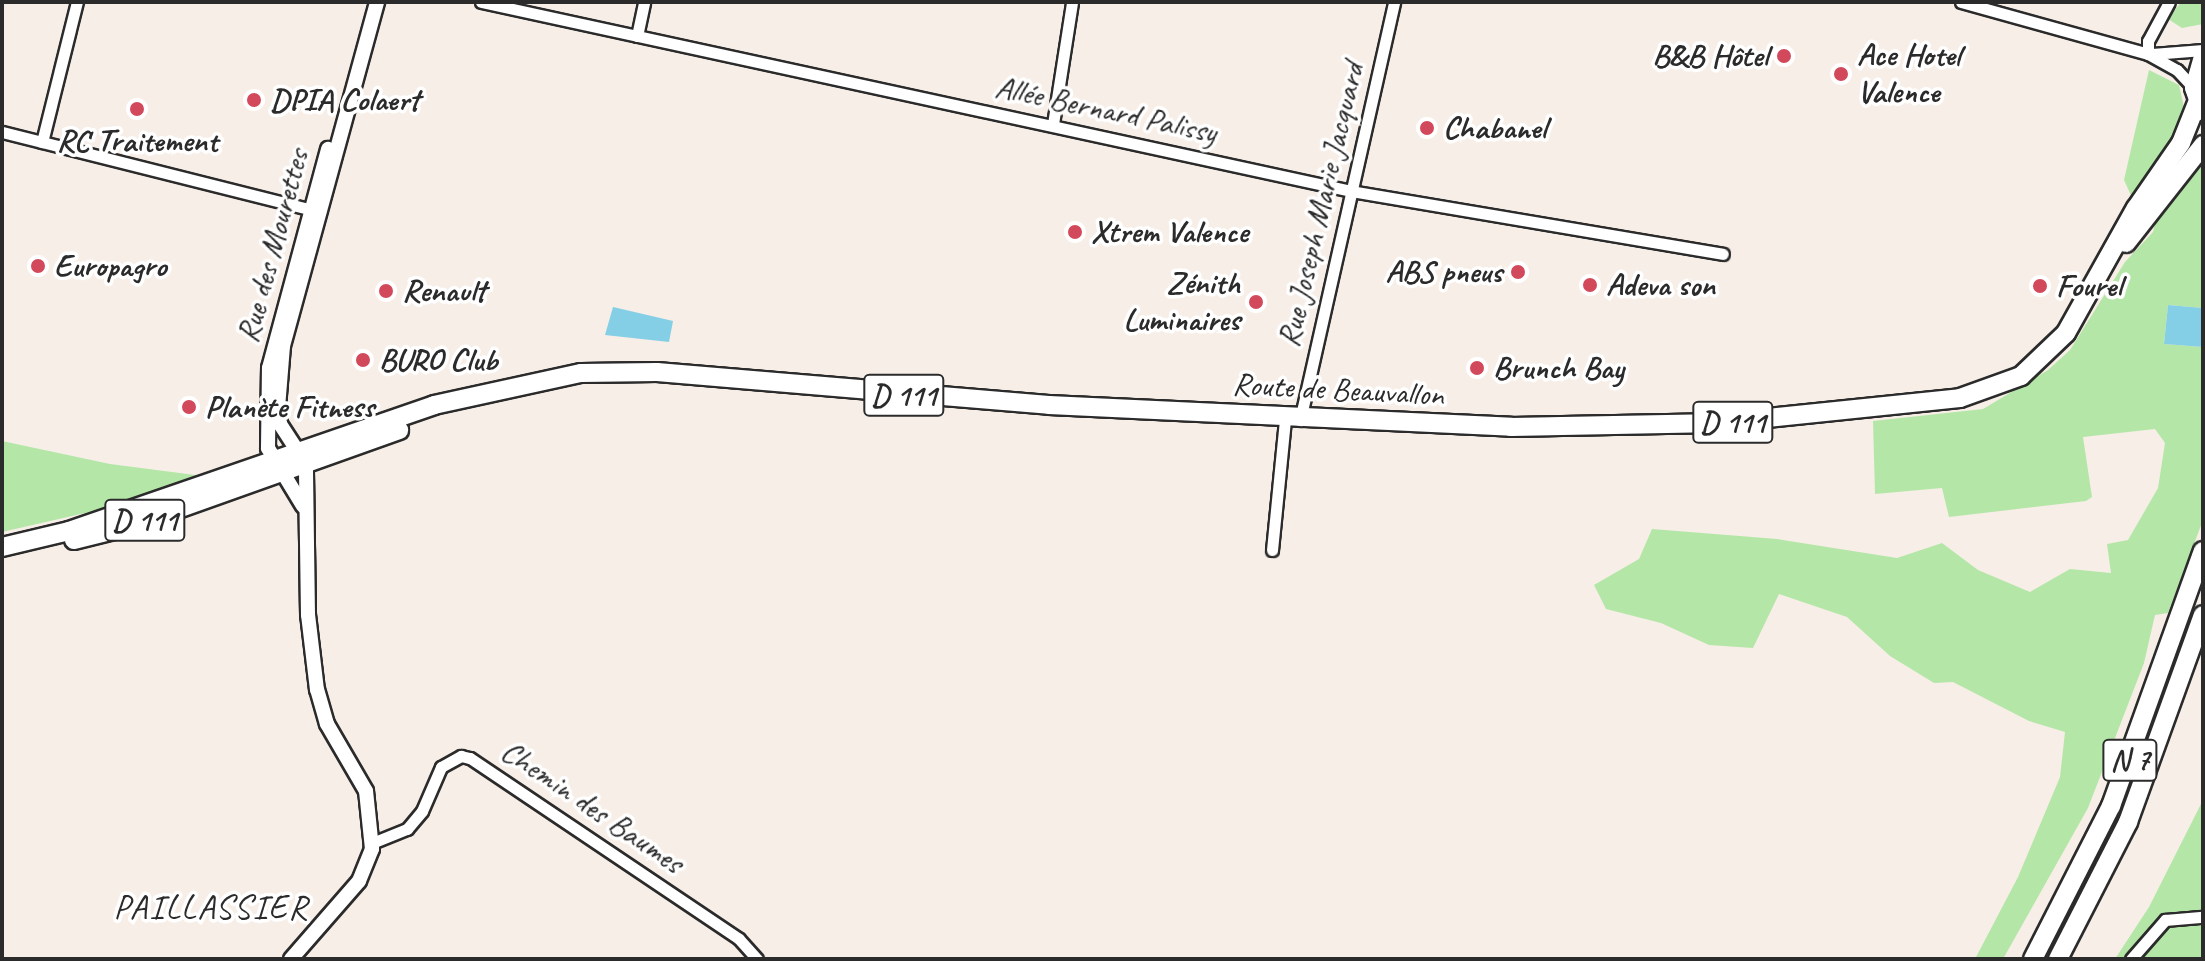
<!DOCTYPE html>
<html>
<head>
<meta charset="utf-8">
<style>
  body { margin:0 }
  #map { position:relative; width:2205px; height:961px; overflow:hidden; background:#f7eee7; font-family:Caveat,sans-serif }
  div>[style] { position:absolute }
  .green>* { inset:0; background:#b4e7a7 }
  .water>* { inset:0; background:#84cfe5 }
  .roads { filter:drop-shadow(2px 0 #2b2b2b) drop-shadow(-2px 0 #2b2b2b) drop-shadow(0 2px #2b2b2b) drop-shadow(0 -2px #2b2b2b) }
  .minor>* { height:11px; margin:-5.5px; padding:0 5.5px; transform-origin:5.5px; border-radius:5.5px; background:#fff }
  .tertiary>* { height:14px; margin:-7px; padding:0 7px; transform-origin:7px; border-radius:7px; background:#fff }
  .primary>* { height:18px; margin:-9px; padding:0 9px; transform-origin:9px; border-radius:9px; background:#fff }
  .trunk>* { height:18px; margin:-9px; padding:0 9px; transform-origin:9px; border-radius:9px; background:#fff }
  .dots>* { width:22px; height:22px; translate:-50% -50%; box-sizing:border-box; border:4px solid #fff; border-radius:50% }
  span { translate:-50% -50%; white-space:nowrap; text-align:center; line-height:1.15; -webkit-text-stroke:7px #fff; paint-order:stroke }
  .shield-label span { padding:2px 6px; background:#fff; border:2px solid; border-radius:6px; -webkit-text-stroke-width:0 }
  .shield-label { font-size:30px; color:#2b2b2b; font-weight:700 }
  .poi-label { font-size:32px; color:#2b2b2b; font-weight:700 }
  .right { translate:-100% -50%; text-align:right }
  .left { translate:0 -50%; text-align:left }
  .street-label { font-size:32px; color:#2b2b2b }
  .neighbourhood-label { font-size:34px; color:#2b2b2b; letter-spacing:2px }
  .frame { position:absolute; inset:0; border:4px solid #2b2b2b; pointer-events:none }
</style>
</head>
<body>
<div id="map">
  <div class="green">
    <i style="clip-path:polygon(2181px 2px,2203px 2px,2203px 24px,2182px 28px,2168px 19px)"></i>
    <i style="clip-path:polygon(2149px 70px,2179px 85px,2186px 116px,2134px 202px,2124px 180px)"></i>
    <i style="clip-path:polygon(2203px 157px,2203px 308px,2168px 305px,2164px 344px,2203px 347px,2203px 520px,2168px 613px,2155px 615px,2144px 663px,2088px 808px,2003px 959px,1975px 959px,2018px 877px,2060px 777px,2065px 732px,2029px 721px,1953px 682px,1934px 683px,1890px 656px,1847px 617px,1779px 594px,1753px 648px,1709px 645px,1661px 623px,1606px 609px,1594px 585px,1639px 559px,1652px 529px,1777px 539px,1897px 558px,1942px 543px,1978px 570px,2030px 592px,2070px 569px,2111px 573px,2107px 544px,2128px 540px,2158px 488px,2165px 443px,2155px 429px,2083px 437px,2092px 497px,2086px 501px,1949px 517px,1942px 488px,1875px 494px,1873px 421px,1983px 409px,2048px 370px,2070px 350px,2125px 262px,2153px 232px,2157px 216px)"></i>
    <i style="clip-path:polygon(2px 441px,110px 464px,203px 476px,107px 508px,2px 532px)"></i>
    <i style="clip-path:polygon(2203px 800px,2203px 959px,2115px 959px,2149px 907px)"></i>
  </div>
  <div class="water">
    <i style="clip-path:polygon(2168px 305px,2203px 308px,2203px 347px,2164px 344px)"></i>
    <i style="clip-path:polygon(613px 307px,673px 321px,669px 342px,605px 335px)"></i>
  </div>
  <div class="roads">
    <div class="minor">
      <i style="left:481px;top:2px;width:890px;rotate:12.26deg"></i>
      <i style="left:1351px;top:191px;width:377px;rotate:9.6deg"></i>
      <i style="left:1961px;top:2px;width:194px;rotate:15.5deg"></i>
      <i style="left:2148px;top:54px;width:33px;rotate:29deg"></i>
      <i style="left:2177px;top:70px;width:25px;rotate:47deg"></i>
      <i style="left:637px;top:36px;width:35px;rotate:-78deg"></i>
      <i style="left:2148px;top:54px;width:13px;rotate:-90deg"></i>
      <i style="left:2148px;top:41px;width:44px;rotate:-61.7deg"></i>
      <i style="left:2152px;top:54px;width:51px;rotate:-4.5deg"></i>
      <i style="left:1053px;top:124px;width:123px;rotate:-81.1deg"></i>
      <i style="left:2px;top:132px;width:328px;rotate:14.1deg"></i>
      <i style="left:42px;top:142px;width:144px;rotate:-76deg"></i>
      <i style="left:1300px;top:420px;width:428px;rotate:-77.3deg"></i>
      <i style="left:1272px;top:550px;width:132px;rotate:-84.3deg"></i>
      <i style="left:372px;top:843px;width:38px;rotate:-22deg"></i>
      <i style="left:407px;top:829px;width:23px;rotate:-50deg"></i>
      <i style="left:422px;top:811px;width:48px;rotate:-66.6deg"></i>
      <i style="left:441px;top:767px;width:23px;rotate:-29deg"></i>
      <i style="left:461px;top:756px;width:9px;rotate:13deg"></i>
      <i style="left:470px;top:758px;width:324px;rotate:33.9deg"></i>
      <i style="left:739px;top:939px;width:27px;rotate:48deg"></i>
      <i style="left:2131px;top:959px;width:52px;rotate:-48.9deg"></i>
      <i style="left:2165px;top:920px;width:38px;rotate:-5deg"></i>
    </div>
    <div class="tertiary">
      <i style="left:303px;top:506px;width:68px;rotate:-121.1deg"></i>
      <i style="left:268px;top:448px;width:80px;rotate:-89.3deg"></i>
      <i style="left:269px;top:368px;width:227px;rotate:-74.9deg"></i>
      <i style="left:291px;top:959px;width:103px;rotate:-48.9deg"></i>
      <i style="left:359px;top:881px;width:35px;rotate:-68deg"></i>
      <i style="left:372px;top:849px;width:58px;rotate:-95.9deg"></i>
      <i style="left:366px;top:791px;width:78px;rotate:-120.2deg"></i>
      <i style="left:327px;top:724px;width:35px;rotate:-106deg"></i>
      <i style="left:317px;top:690px;width:76px;rotate:-96.8deg"></i>
      <i style="left:308px;top:615px;width:151px;rotate:-90.8deg"></i>
      <i style="left:306px;top:464px;width:48px;rotate:-123deg"></i>
      <i style="left:280px;top:424px;width:16px;rotate:-97deg"></i>
      <i style="left:278px;top:408px;width:62px;rotate:-85.4deg"></i>
      <i style="left:283px;top:346px;width:357px;rotate:-74.7deg"></i>
    </div>
    <div class="primary">
      <i style="left:2202px;top:111px;width:24px;rotate:-109deg"></i>
      <i style="left:2194px;top:88px;width:32px;rotate:-74deg"></i>
      <i style="left:2126px;top:243px;width:125px;rotate:-51.8deg"></i>
      <i style="left:74px;top:540px;width:55px;rotate:-13.8deg"></i>
      <i style="left:127px;top:527px;width:289px;rotate:-19.6deg"></i>
      <i style="left:2px;top:547px;width:69px;rotate:-13.4deg"></i>
      <i style="left:69px;top:531px;width:386px;rotate:-19deg"></i>
      <i style="left:434px;top:405px;width:150px;rotate:-12.3deg"></i>
      <i style="left:581px;top:373px;width:76px;rotate:-0.8deg"></i>
      <i style="left:657px;top:372px;width:393px;rotate:4.8deg"></i>
      <i style="left:1049px;top:405px;width:463px;rotate:2.7deg"></i>
      <i style="left:1511px;top:427px;width:208px;rotate:-1.1deg"></i>
      <i style="left:1719px;top:423px;width:242px;rotate:-5.9deg"></i>
      <i style="left:1960px;top:398px;width:65px;rotate:-19.8deg"></i>
      <i style="left:2021px;top:376px;width:62px;rotate:-43.7deg"></i>
      <i style="left:2066px;top:333px;width:143px;rotate:-60.8deg"></i>
      <i style="left:2136px;top:208px;width:79px;rotate:-55.3deg"></i>
      <i style="left:2181px;top:143px;width:43px;rotate:-68.2deg"></i>
    </div>
    <div class="trunk">
      <i style="left:2033px;top:959px;width:172px;rotate:-63deg"></i>
      <i style="left:2111px;top:806px;width:271px;rotate:-70.2deg"></i>
      <i style="left:2058px;top:959px;width:154px;rotate:-62.9deg"></i>
      <i style="left:2128px;top:822px;width:220px;rotate:-70.1deg"></i>
    </div>
  </div>
  <div class="dots">
    <i style="left:1784px;top:56px;background:#d1495b"></i>
    <i style="left:1841px;top:74px;background:#d1495b"></i>
    <i style="left:254px;top:100px;background:#d1495b"></i>
    <i style="left:137px;top:109px;background:#d1495b"></i>
    <i style="left:1427px;top:128px;background:#d1495b"></i>
    <i style="left:1075px;top:232px;background:#d1495b"></i>
    <i style="left:38px;top:266px;background:#d1495b"></i>
    <i style="left:1518px;top:272px;background:#d1495b"></i>
    <i style="left:1590px;top:285px;background:#d1495b"></i>
    <i style="left:2040px;top:286px;background:#d1495b"></i>
    <i style="left:386px;top:291px;background:#d1495b"></i>
    <i style="left:1256px;top:302px;background:#d1495b"></i>
    <i style="left:363px;top:360px;background:#d1495b"></i>
    <i style="left:1477px;top:368px;background:#d1495b"></i>
    <i style="left:189px;top:407px;background:#d1495b"></i>
  </div>
  <div class="shield-label">
    <span style="left:904px;top:395px">D 111</span>
    <span style="left:1733px;top:422px">D 111</span>
    <span style="left:145px;top:520px">D 111</span>
    <span style="left:2130px;top:760px">N 7</span>
  </div>
  <div class="poi-label">
    <span class="right" style="left:1768px;top:56px">B&amp;B Hôtel</span>
    <span class="left" style="left:1857px;top:74px">Ace Hotel<br>Valence</span>
    <span class="left" style="left:270px;top:100px">DPIA Colaert</span>
    <span class="left" style="left:1443px;top:128px">Chabanel</span>
    <span style="left:137px;top:141px">RC Traitement</span>
    <span class="left" style="left:1091px;top:232px">Xtrem Valence</span>
    <span class="left" style="left:54px;top:266px">Europagro</span>
    <span class="right" style="left:1502px;top:272px">ABS pneus</span>
    <span class="right" style="left:1240px;top:302px">Zénith<br>Luminaires</span>
    <span class="left" style="left:1606px;top:285px">Adeva son</span>
    <span class="left" style="left:2056px;top:286px">Fourel</span>
    <span class="left" style="left:402px;top:291px">Renault</span>
    <span class="left" style="left:379px;top:360px">BURO Club</span>
    <span class="left" style="left:1493px;top:368px">Brunch Bay</span>
    <span class="left" style="left:205px;top:407px">Planète Fitness</span>
  </div>
  <div class="street-label">
    <span style="left:1106px;top:110px;rotate:12deg">Allée Bernard Palissy</span>
    <span style="left:1321px;top:205px;rotate:-77deg">Rue Joseph Marie Jacquard</span>
    <span style="left:273px;top:246px;rotate:-75deg">Rue des Mourettes</span>
    <span style="left:1338px;top:390px;rotate:3deg">Route de Beauvallon</span>
    <span style="left:592px;top:807px;rotate:34deg">Chemin des Baumes</span>
  </div>
  <div class="neighbourhood-label">
    <span style="left:211px;top:907px">PAILLASSIER</span>
  </div>
  <div class="frame"></div>
</div>
</body>
</html>
